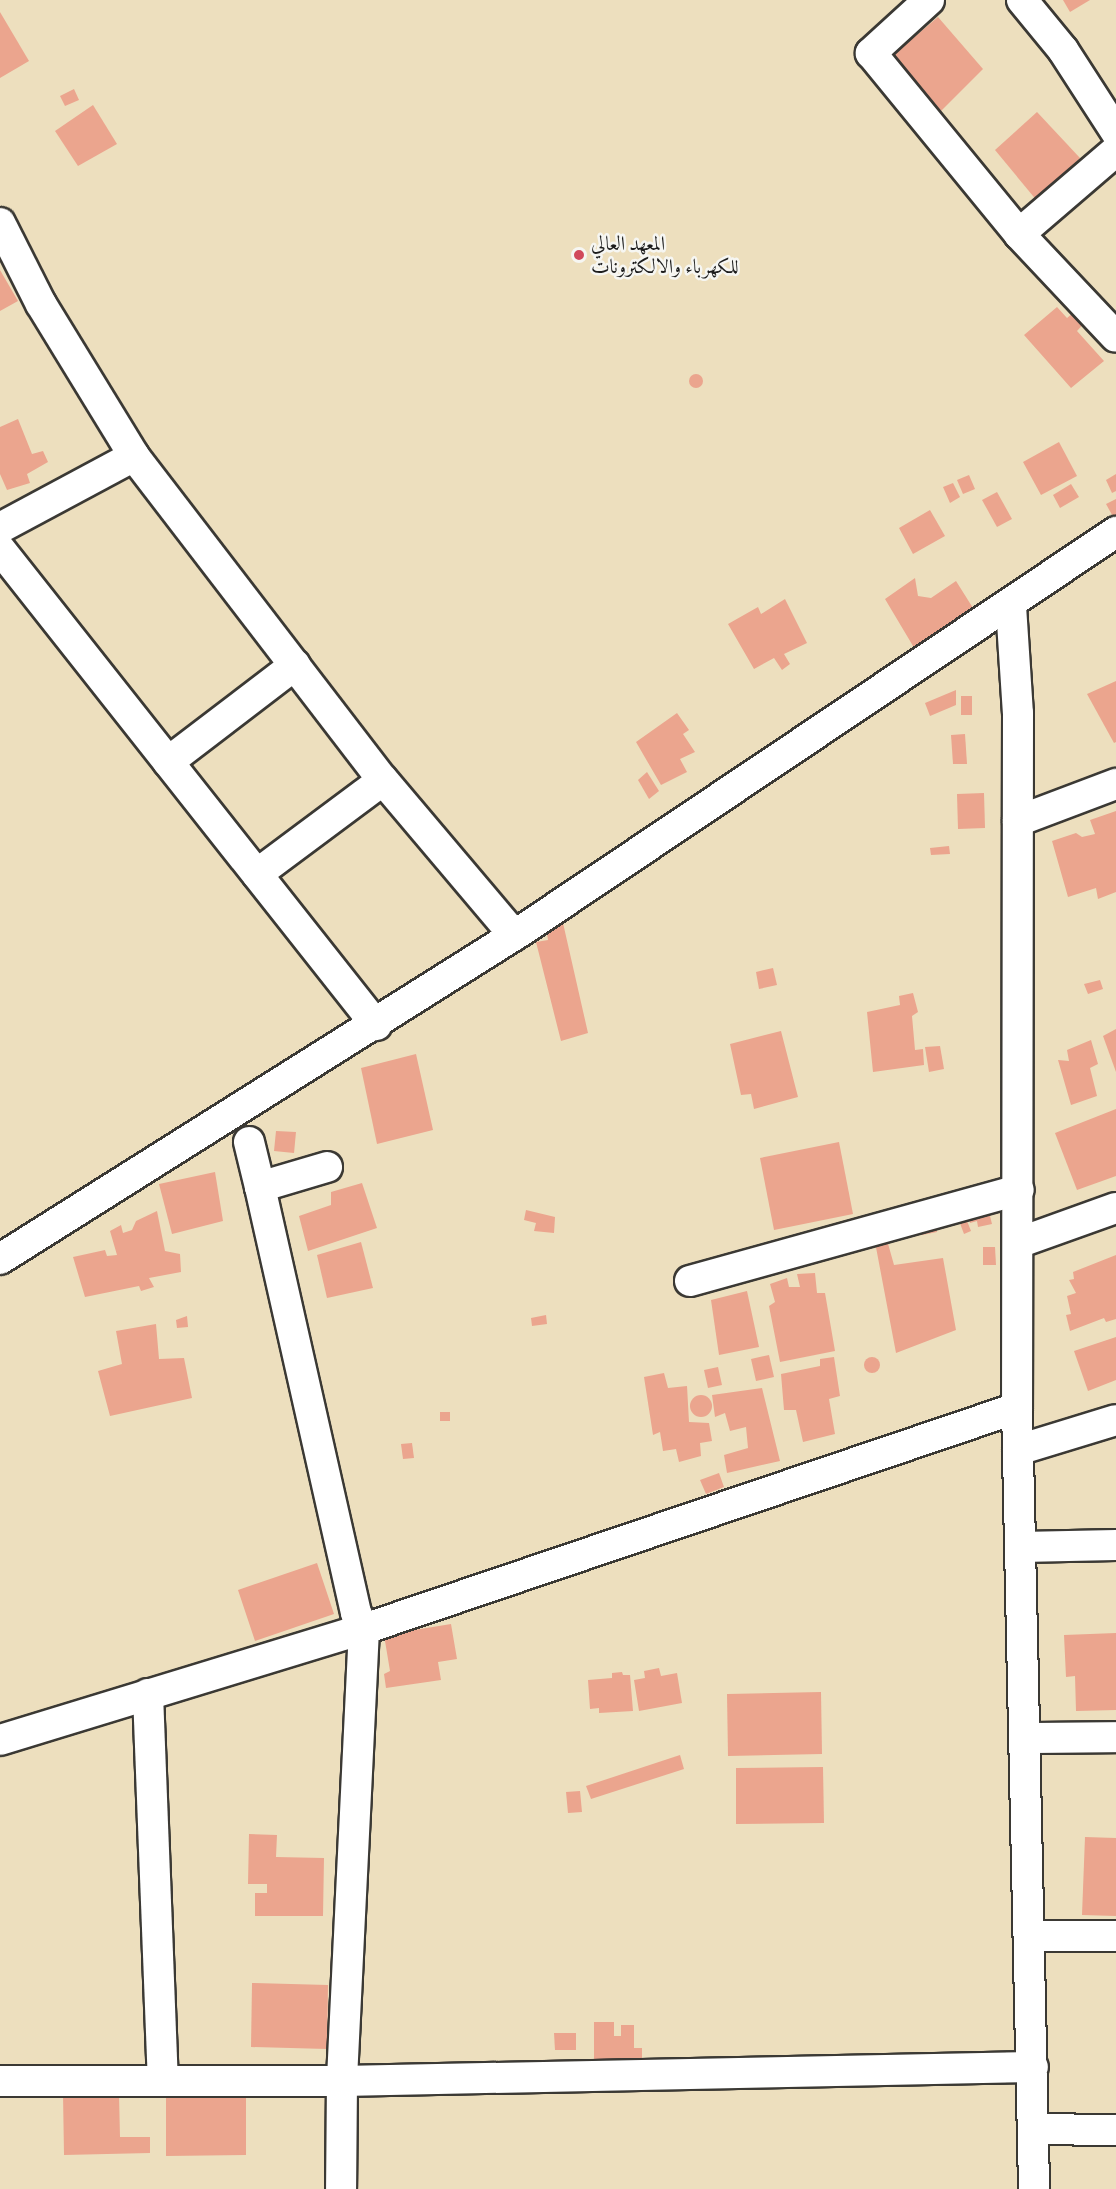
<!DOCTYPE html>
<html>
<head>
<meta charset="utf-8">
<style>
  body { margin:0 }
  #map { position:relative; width:1116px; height:2189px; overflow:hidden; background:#eddfbe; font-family:"Libre Bodoni",Amiri,serif }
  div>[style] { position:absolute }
  .building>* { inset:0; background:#eba58e }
  .round { border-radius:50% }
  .roads { filter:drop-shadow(2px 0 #3b3934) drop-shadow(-2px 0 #3b3934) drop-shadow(0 2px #3b3934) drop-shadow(0 -2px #3b3934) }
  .minor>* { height:30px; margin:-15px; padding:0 15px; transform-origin:15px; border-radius:15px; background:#fff }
  .dots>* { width:16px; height:16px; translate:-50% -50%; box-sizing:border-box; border:3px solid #f6f6f2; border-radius:50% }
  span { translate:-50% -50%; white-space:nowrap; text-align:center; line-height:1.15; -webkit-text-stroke:5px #f6f6f2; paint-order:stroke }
  .poi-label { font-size:20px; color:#1c1c1c }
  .left { translate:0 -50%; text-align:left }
</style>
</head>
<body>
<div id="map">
  <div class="building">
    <i style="clip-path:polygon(1063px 0,1090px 0,1070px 12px)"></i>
    <i style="clip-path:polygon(0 12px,29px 61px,0 78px)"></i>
    <i style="clip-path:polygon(938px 17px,983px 69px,941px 111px,894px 54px)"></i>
    <i style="clip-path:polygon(74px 89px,79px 100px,65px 106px,60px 96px)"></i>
    <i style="clip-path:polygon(93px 105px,117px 144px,78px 166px,55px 131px)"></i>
    <i style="clip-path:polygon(1037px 112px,1080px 158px,1038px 202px,995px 150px)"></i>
    <i style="clip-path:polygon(0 270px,18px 301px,0 311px)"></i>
    <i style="clip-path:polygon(1057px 307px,1067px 318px,1079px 308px,1087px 320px,1077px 331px,1104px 361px,1071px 388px,1024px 335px)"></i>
    <i class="round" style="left:689px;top:374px;width:14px;height:14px"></i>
    <i style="clip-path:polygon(18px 419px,32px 454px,43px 451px,48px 462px,27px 474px,30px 483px,7px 490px,0 474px,0 427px)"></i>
    <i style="clip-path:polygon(1059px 442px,1077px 476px,1041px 495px,1023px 462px)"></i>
    <i style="clip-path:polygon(1116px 474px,1116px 491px,1112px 493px,1106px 480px)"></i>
    <i style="clip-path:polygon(969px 475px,975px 489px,963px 494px,957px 480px)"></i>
    <i style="clip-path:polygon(953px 483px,960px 497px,950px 503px,943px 487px)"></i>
    <i style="clip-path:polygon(1071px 484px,1079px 497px,1060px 508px,1053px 495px)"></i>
    <i style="clip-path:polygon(997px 492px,1012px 519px,997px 527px,982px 500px)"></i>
    <i style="clip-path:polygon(1116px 499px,1116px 522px,1106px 504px)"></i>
    <i style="clip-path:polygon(930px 510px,945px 536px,913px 554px,899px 528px)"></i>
    <i style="clip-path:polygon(915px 578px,918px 596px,931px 598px,956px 581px,973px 608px,916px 651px,885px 599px)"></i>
    <i style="clip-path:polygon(785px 599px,807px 643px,784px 654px,790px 664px,782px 670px,774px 658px,754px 669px,728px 624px,758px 607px,761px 614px)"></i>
    <i style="clip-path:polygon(1116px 681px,1116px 742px,1114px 743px,1087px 694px)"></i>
    <i style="clip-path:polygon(956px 690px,956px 705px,930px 716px,925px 703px)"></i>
    <i style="clip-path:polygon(961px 696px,972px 696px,972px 715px,961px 715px)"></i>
    <i style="clip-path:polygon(677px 713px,689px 730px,683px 734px,695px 752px,680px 759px,687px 772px,661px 785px,636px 742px)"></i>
    <i style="clip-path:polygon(965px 734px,967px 764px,953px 764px,951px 735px)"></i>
    <i style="clip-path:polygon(647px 772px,659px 791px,649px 799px,638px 780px)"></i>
    <i style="clip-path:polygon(984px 793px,985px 828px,958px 829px,957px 794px)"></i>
    <i style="clip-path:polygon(1116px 811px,1116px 892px,1098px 899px,1096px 888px,1068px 897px,1052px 841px,1076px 833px,1082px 837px,1095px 834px,1090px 820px)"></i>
    <i style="clip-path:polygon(949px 846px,950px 854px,931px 855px,930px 848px)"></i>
    <i style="clip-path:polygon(563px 923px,588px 1033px,561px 1041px,536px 942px,548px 940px,546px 927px)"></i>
    <i style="clip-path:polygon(773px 968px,777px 985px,759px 989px,756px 972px)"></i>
    <i style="clip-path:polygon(1100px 980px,1103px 989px,1088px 994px,1084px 984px)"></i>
    <i style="clip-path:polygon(913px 993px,918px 1012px,912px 1016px,915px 1050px,923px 1049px,924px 1065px,873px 1072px,867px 1012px,900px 1005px,899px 996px)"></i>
    <i style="clip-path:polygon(1116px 1029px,1116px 1072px,1103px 1036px)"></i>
    <i style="clip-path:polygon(781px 1031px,798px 1097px,754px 1109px,751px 1094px,741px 1095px,730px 1044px)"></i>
    <i style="clip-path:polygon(1091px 1040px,1098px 1064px,1090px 1068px,1097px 1096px,1071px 1105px,1058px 1060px,1069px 1061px,1067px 1050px)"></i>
    <i style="clip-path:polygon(940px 1046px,944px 1069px,929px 1072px,925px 1047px)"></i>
    <i style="clip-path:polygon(416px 1054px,433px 1130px,377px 1144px,361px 1068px)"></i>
    <i style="clip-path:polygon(1116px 1109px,1116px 1176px,1077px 1190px,1055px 1133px)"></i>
    <i style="clip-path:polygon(276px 1131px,296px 1132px,294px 1153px,274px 1151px)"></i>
    <i style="clip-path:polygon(839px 1142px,853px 1214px,774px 1230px,760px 1158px)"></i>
    <i style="clip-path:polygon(215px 1172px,223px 1221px,172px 1234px,159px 1184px)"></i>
    <i style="clip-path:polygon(362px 1183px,377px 1228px,308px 1251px,299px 1216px,331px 1205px,331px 1192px)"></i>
    <i style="clip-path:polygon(988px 1208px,992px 1224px,978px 1227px,977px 1221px,970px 1223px,967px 1213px)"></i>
    <i style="clip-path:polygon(526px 1210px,555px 1217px,554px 1233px,534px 1231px,536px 1223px,524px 1220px)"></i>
    <i style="clip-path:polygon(157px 1211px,165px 1251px,180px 1254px,181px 1272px,149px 1278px,154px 1287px,141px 1291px,139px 1286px,85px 1297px,73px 1257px,105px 1250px,107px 1256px,117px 1255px,110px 1231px,121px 1225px,123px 1233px,132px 1230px,136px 1221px)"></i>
    <i style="clip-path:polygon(965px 1216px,971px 1231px,964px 1234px,958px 1218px)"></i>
    <i style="clip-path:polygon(935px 1221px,937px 1232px,922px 1235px,920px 1224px)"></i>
    <i style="clip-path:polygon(887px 1240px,894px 1265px,943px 1258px,956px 1330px,896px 1353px,875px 1242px)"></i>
    <i style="clip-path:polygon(361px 1242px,373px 1288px,327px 1298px,317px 1255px)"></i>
    <i style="clip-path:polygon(983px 1247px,995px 1247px,996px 1265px,983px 1265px)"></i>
    <i style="clip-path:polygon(1116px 1255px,1116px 1319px,1106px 1322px,1104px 1318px,1070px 1331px,1066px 1315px,1071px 1314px,1067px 1296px,1076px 1293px,1069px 1280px,1074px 1279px,1073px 1272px)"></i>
    <i style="clip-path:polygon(815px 1273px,817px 1293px,825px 1293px,835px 1351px,780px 1362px,769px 1306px,775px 1302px,770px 1284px,787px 1278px,789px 1287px,800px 1287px,797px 1274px)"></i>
    <i style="clip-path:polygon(747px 1291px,759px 1347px,719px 1355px,711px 1300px)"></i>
    <i style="clip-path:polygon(546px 1315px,547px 1324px,532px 1326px,531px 1318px)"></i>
    <i style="clip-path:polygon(187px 1316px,188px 1327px,177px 1328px,176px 1320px)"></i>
    <i style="clip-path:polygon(156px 1324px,159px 1359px,184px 1358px,192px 1398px,110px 1416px,98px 1371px,122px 1364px,116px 1331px)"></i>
    <i style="clip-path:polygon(1116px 1337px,1116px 1380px,1088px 1391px,1074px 1351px)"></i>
    <i style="clip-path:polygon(769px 1355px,774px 1377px,756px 1381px,751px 1359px)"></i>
    <i style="clip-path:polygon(834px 1357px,840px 1396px,829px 1399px,835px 1434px,803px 1442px,796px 1410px,784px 1410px,781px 1374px,820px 1366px,820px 1359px)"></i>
    <i class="round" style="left:864px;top:1357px;width:16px;height:16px"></i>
    <i style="clip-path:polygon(718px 1367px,722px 1385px,708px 1388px,704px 1370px)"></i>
    <i style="clip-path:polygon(664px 1373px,668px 1388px,687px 1386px,689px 1422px,709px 1423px,712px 1441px,700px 1443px,701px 1456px,679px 1462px,676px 1449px,663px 1451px,660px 1432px,653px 1435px,644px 1377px)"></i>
    <i style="clip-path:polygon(762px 1388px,780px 1461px,727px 1473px,724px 1455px,748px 1448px,746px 1427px,730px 1431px,725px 1413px,715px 1417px,712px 1395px)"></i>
    <i class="round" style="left:690px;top:1395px;width:22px;height:22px"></i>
    <i style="clip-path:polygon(440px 1412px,450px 1412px,450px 1421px,440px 1421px)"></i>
    <i style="clip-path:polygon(412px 1443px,414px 1458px,403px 1459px,401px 1444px)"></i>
    <i style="clip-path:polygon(719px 1473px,724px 1487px,706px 1494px,700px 1480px)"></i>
    <i style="clip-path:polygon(317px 1563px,334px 1614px,255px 1641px,238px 1590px)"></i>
    <i style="clip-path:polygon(451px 1624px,457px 1659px,438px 1662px,441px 1680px,386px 1688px,384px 1674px,390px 1671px,384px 1635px)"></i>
    <i style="clip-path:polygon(1116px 1633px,1116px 1710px,1076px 1711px,1075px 1676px,1066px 1677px,1064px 1635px)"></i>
    <i style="clip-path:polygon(659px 1668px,661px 1676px,677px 1673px,682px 1703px,639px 1711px,634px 1680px,645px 1678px,644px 1671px)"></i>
    <i style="clip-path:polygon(622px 1672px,623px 1675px,630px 1675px,633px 1711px,599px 1713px,599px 1708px,590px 1709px,588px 1680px,612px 1678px,612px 1673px)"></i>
    <i style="clip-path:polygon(821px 1692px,822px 1754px,728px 1756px,727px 1694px)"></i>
    <i style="clip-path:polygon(680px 1755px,684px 1769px,591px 1799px,586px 1786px)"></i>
    <i style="clip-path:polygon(823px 1767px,824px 1823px,736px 1824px,736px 1768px)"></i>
    <i style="clip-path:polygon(580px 1791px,582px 1812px,568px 1813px,566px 1792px)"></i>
    <i style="clip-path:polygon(249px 1834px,277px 1835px,276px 1857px,324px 1858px,323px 1916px,255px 1916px,255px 1893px,267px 1893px,267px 1884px,248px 1884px)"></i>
    <i style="clip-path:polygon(1085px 1837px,1116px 1838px,1116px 1916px,1082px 1915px)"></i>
    <i style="clip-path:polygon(252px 1983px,328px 1985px,327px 2049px,251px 2047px)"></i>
    <i style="clip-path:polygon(594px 2022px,614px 2022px,614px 2036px,621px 2036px,621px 2025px,634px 2025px,634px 2048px,642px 2048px,642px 2062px,594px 2061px)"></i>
    <i style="clip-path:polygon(554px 2033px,576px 2033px,576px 2050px,555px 2050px)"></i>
    <i style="clip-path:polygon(119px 2093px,120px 2137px,150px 2137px,150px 2153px,64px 2155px,63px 2094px)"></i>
    <i style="clip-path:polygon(166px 2098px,246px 2098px,246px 2155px,166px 2156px)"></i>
  </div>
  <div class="roads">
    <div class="minor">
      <i style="left:929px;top:0;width:79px;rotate:137.6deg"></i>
      <i style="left:871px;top:53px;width:234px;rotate:50.7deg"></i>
      <i style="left:1019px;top:234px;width:141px;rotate:46.7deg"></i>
      <i style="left:1022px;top:0;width:65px;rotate:50.6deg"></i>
      <i style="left:1063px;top:50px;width:98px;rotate:57.1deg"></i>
      <i style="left:0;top:223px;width:91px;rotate:63.2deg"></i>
      <i style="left:41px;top:304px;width:178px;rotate:58.5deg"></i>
      <i style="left:134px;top:456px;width:409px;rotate:52.5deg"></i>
      <i style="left:383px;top:780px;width:203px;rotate:49.8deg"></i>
      <i style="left:1019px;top:234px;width:128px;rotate:-40.6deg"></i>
      <i style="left:0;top:528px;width:152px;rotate:-28.2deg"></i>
      <i style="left:0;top:549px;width:607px;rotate:51.69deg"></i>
      <i style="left:1011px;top:606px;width:107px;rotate:86.3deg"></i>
      <i style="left:1018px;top:713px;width:695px;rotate:90.08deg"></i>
      <i style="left:1017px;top:1408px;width:781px;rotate:88.75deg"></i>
      <i style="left:168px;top:762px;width:160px;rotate:-37.4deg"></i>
      <i style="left:1018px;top:821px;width:105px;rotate:-20.7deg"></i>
      <i style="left:257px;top:874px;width:157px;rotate:-36.7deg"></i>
      <i style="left:249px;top:1142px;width:46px;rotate:76.3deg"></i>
      <i style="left:327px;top:1167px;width:70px;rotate:163.4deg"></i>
      <i style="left:260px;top:1187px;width:437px;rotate:77.3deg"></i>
      <i style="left:356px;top:1613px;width:18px;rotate:63deg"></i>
      <i style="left:364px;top:1629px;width:453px;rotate:92.8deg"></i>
      <i style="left:342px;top:2081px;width:108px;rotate:90.5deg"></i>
      <i style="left:1018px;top:1243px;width:104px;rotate:-19.7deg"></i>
      <i style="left:0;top:1259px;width:619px;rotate:-32.2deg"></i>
      <i style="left:524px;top:929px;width:713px;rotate:-33.85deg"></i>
      <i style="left:690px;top:1281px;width:341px;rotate:-15.5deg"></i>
      <i style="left:1018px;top:1450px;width:102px;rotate:-17deg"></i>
      <i style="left:1021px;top:1547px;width:95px;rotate:-1.2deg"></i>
      <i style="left:148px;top:1694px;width:387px;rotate:87.8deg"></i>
      <i style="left:1025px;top:1738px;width:91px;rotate:-0.6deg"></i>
      <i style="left:0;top:1740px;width:381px;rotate:-17deg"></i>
      <i style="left:364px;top:1629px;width:689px;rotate:-18.7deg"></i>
      <i style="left:1030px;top:1936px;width:86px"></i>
      <i style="left:0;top:2081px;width:342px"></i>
      <i style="left:342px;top:2081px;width:691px;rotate:-1.16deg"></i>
      <i style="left:1033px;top:2129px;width:83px;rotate:0.7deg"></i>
    </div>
  </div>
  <div class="dots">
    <i style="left:579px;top:255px;background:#d1495b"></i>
  </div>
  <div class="poi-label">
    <span class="left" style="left:591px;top:256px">المعهد العالي<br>للكهرباء والالكترونات</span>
  </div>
</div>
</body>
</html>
